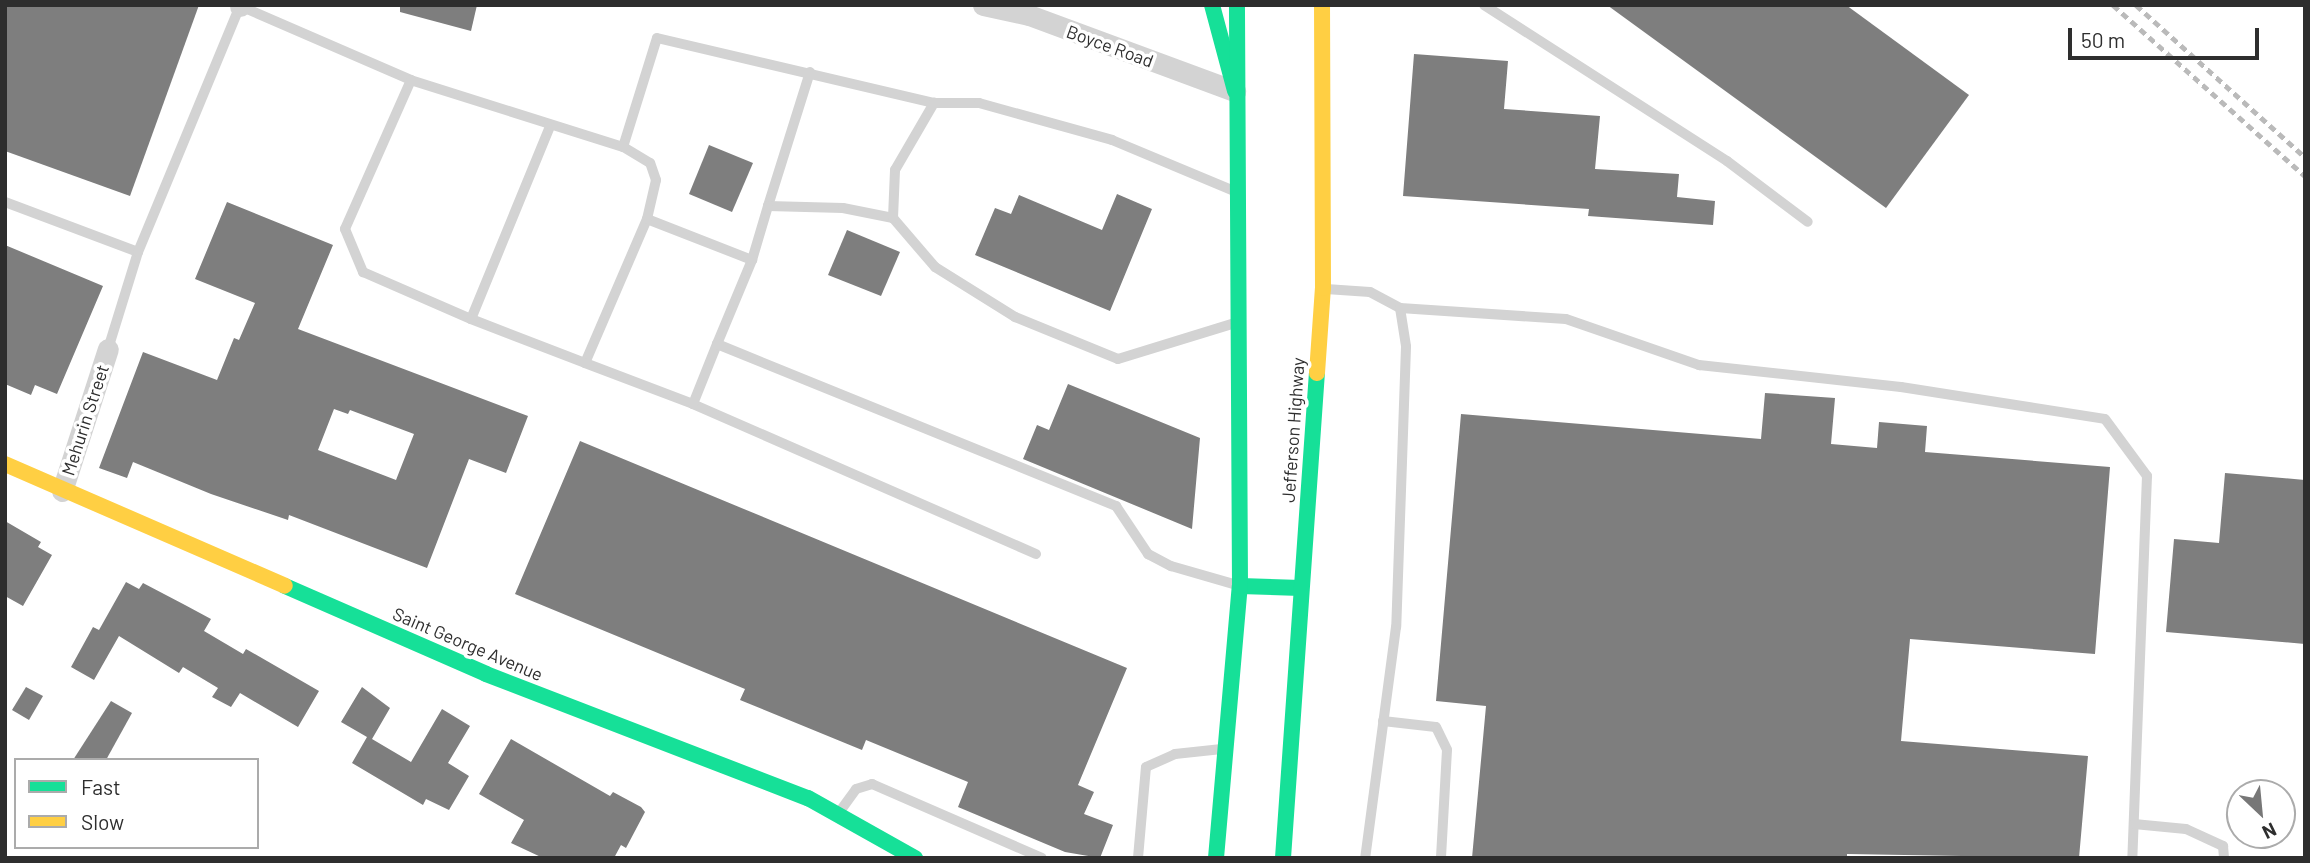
<!DOCTYPE html>
<html>
<head>
<meta charset="utf-8">
<style>
  body { margin:0 }
  #map { position:relative; width:2310px; height:863px; overflow:hidden; background:#fff; font-family:Barlow,sans-serif }
  div>[style] { position:absolute }
  .building>* { inset:0; background:#7e7e7e }
  .lane>* { height:10px; margin:-5px; padding:0 5px; transform-origin:5px; border-radius:5px; background:#d3d3d3 }
  .street>* { height:21px; margin:-10.5px; padding:0 10.5px; transform-origin:10.5px; border-radius:10.5px; background:#d3d3d3 }
  .fast>* { height:16px; margin:-8px; padding:0 8px; transform-origin:8px; border-radius:8px; background:#16e098 }
  .slow>* { height:16px; margin:-8px; padding:0 8px; transform-origin:8px; border-radius:8px; background:#ffcf43 }
  .rail>* { height:5px; margin-top:-2.5px; transform-origin:0; background:repeating-linear-gradient(90deg,#bababa 0 7px,transparent 0 12px) }
  span { translate:-50% -50%; white-space:nowrap; text-align:center; line-height:1.15; -webkit-text-stroke:7px #fff; paint-order:stroke }
  .street-label { font-size:18px; color:#2e2e2e }
  .frame { position:absolute; inset:0; border:7px solid #2e2e2e; pointer-events:none }
  .legend { position:absolute; left:14px; top:758px; width:245px; height:91px; box-sizing:border-box; background:#fff; border:2px solid #ababab; margin:0; padding:9px 12px; list-style:none; font-size:21px; color:#2e2e2e }
  .legend li { display:flex; align-items:center; gap:14px; height:35px }
  .legend b { width:35px; border:2px solid #ababab }
  .north { position:absolute; left:2226px; top:779px; width:70px; height:70px; box-sizing:border-box; background:#fff; border:2px solid #ababab; border-radius:50%; rotate:154deg; font-size:19px; font-weight:700; line-height:28px; text-align:center; color:#2e2e2e }
  .north::after { content:''; display:block; margin:auto; width:24px; height:32px; background:#777; clip-path:polygon(50% 0,100% 100%,50% 72%,0 100%) }
  .scale { position:absolute; left:2068px; top:28px; width:191px; height:32px; box-sizing:border-box; border:4px solid #2e2e2e; border-top:0; padding-left:9px; font-size:21px; line-height:24px; white-space:nowrap; color:#2e2e2e; -webkit-text-stroke:5px #fff; paint-order:stroke }
</style>
</head>
<body>
<div id="map">
  <div class="building">
    <i style="clip-path:polygon(5px 5px,199px 5px,130px 196px,5px 151px)"></i>
    <i style="clip-path:polygon(400px 5px,477px 5px,471px 31px,400px 12px)"></i>
    <i style="clip-path:polygon(1607px 5px,1846px 5px,1969px 95px,1886px 208px)"></i>
    <i style="clip-path:polygon(1414px 54px,1508px 61px,1504px 109px,1600px 116px,1595px 169px,1679px 174px,1677px 197px,1715px 201px,1713px 225px,1588px 216px,1589px 209px,1403px 196px)"></i>
    <i style="clip-path:polygon(709px 145px,753px 163px,732px 212px,689px 194px)"></i>
    <i style="clip-path:polygon(1117px 194px,1152px 209px,1110px 311px,975px 255px,995px 208px,1011px 214px,1019px 195px,1102px 230px)"></i>
    <i style="clip-path:polygon(evenodd,227px 202px,333px 245px,298px 329px,528px 416px,506px 473px,469px 459px,427px 568px,289px 515px,288px 520px,211px 494px,133px 462px,127px 478px,99px 468px,143px 352px,217px 380px,234px 338px,239px 340px,255px 303px,195px 279px,227px 202px,334px 409px,348px 414px,350px 410px,414px 434px,396px 480px,318px 450px,334px 409px)"></i>
    <i style="clip-path:polygon(847px 230px,900px 252px,881px 296px,828px 275px)"></i>
    <i style="clip-path:polygon(5px 245px,103px 286px,57px 394px,35px 385px,31px 395px,5px 384px)"></i>
    <i style="clip-path:polygon(1068px 384px,1200px 438px,1192px 529px,1023px 459px,1037px 425px,1049px 430px)"></i>
    <i style="clip-path:polygon(1765px 393px,1835px 398px,1831px 444px,1877px 448px,1879px 422px,1927px 426px,1925px 452px,2110px 467px,2095px 654px,1910px 639px,1901px 741px,2088px 756px,2079px 858px,1847px 854px,1847px 858px,1472px 858px,1486px 706px,1436px 701px,1461px 414px,1761px 439px)"></i>
    <i style="clip-path:polygon(580px 441px,1127px 668px,1078px 785px,1094px 792px,1084px 814px,1113px 825px,1100px 858px,1065px 852px,958px 807px,968px 782px,866px 740px,862px 750px,740px 700px,745px 689px,515px 594px)"></i>
    <i style="clip-path:polygon(2225px 473px,2305px 480px,2305px 644px,2166px 632px,2174px 539px,2219px 543px)"></i>
    <i style="clip-path:polygon(5px 521px,41px 542px,38px 547px,52px 555px,23px 606px,5px 596px)"></i>
    <i style="clip-path:polygon(126px 582px,139px 589px,143px 583px,185px 605px,211px 619px,204px 631px,243px 654px,246px 649px,319px 691px,298px 727px,240px 693px,231px 707px,212px 697px,218px 688px,183px 667px,179px 673px,119px 636px,94px 680px,71px 667px,93px 627px,99px 630px)"></i>
    <i style="clip-path:polygon(26px 687px,43px 696px,29px 720px,12px 710px)"></i>
    <i style="clip-path:polygon(362px 687px,390px 708px,372px 739px,411px 762px,442px 709px,470px 726px,448px 763px,469px 776px,449px 810px,426px 799px,423px 805px,352px 763px,367px 737px,341px 722px)"></i>
    <i style="clip-path:polygon(111px 701px,132px 713px,106px 760px,73px 760px)"></i>
    <i style="clip-path:polygon(511px 739px,610px 796px,613px 792px,641px 807px,645px 812px,626px 848px,621px 845px,614px 858px,543px 858px,511px 843px,524px 820px,479px 794px)"></i>
  </div>
  <div class="lane">
    <i style="left:1484px;top:5px;width:289px;rotate:32.7deg"></i>
    <i style="left:1727px;top:161px;width:101px;rotate:37deg"></i>
    <i style="left:810px;top:72px;width:140px;rotate:107.4deg"></i>
    <i style="left:768px;top:206px;width:75px;rotate:1.5deg"></i>
    <i style="left:843px;top:208px;width:51px;rotate:11.3deg"></i>
    <i style="left:893px;top:218px;width:65px;rotate:49.4deg"></i>
    <i style="left:935px;top:267px;width:94px;rotate:32deg"></i>
    <i style="left:1015px;top:317px;width:111px;rotate:22.2deg"></i>
    <i style="left:1118px;top:359px;width:122px;rotate:-17.1deg"></i>
    <i style="left:623px;top:147px;width:114px;rotate:-72.7deg"></i>
    <i style="left:657px;top:38px;width:285px;rotate:13.2deg"></i>
    <i style="left:5px;top:202px;width:142px;rotate:20.6deg"></i>
    <i style="left:138px;top:252px;width:102px;rotate:107.2deg"></i>
    <i style="left:893px;top:218px;width:48px;rotate:-87.6deg"></i>
    <i style="left:895px;top:170px;width:78px;rotate:-59.8deg"></i>
    <i style="left:934px;top:103px;width:45px"></i>
    <i style="left:979px;top:103px;width:138px;rotate:15.5deg"></i>
    <i style="left:1112px;top:140px;width:132px;rotate:22.7deg"></i>
    <i style="left:647px;top:219px;width:113px;rotate:21.3deg"></i>
    <i style="left:752px;top:260px;width:91px;rotate:112.6deg"></i>
    <i style="left:138px;top:252px;width:266px;rotate:-67.5deg"></i>
    <i style="left:240px;top:6px;width:186px;rotate:23.4deg"></i>
    <i style="left:752px;top:260px;width:56px;rotate:-73.5deg"></i>
    <i style="left:1326px;top:289px;width:44px;rotate:3.9deg"></i>
    <i style="left:1370px;top:292px;width:34px;rotate:28deg"></i>
    <i style="left:1400px;top:308px;width:39px;rotate:81deg"></i>
    <i style="left:1406px;top:347px;width:280px;rotate:92deg"></i>
    <i style="left:1396px;top:627px;width:233px;rotate:97.6deg"></i>
    <i style="left:1400px;top:308px;width:166px;rotate:3.8deg"></i>
    <i style="left:1566px;top:319px;width:141px;rotate:19.1deg"></i>
    <i style="left:1699px;top:365px;width:203px;rotate:6.2deg"></i>
    <i style="left:1901px;top:387px;width:206px;rotate:8.9deg"></i>
    <i style="left:2105px;top:419px;width:71px;rotate:53.6deg"></i>
    <i style="left:2147px;top:476px;width:382px;rotate:92.2deg"></i>
    <i style="left:471px;top:319px;width:209px;rotate:-67.7deg"></i>
    <i style="left:585px;top:363px;width:157px;rotate:-66.7deg"></i>
    <i style="left:647px;top:219px;width:40px;rotate:-77deg"></i>
    <i style="left:656px;top:180px;width:18px;rotate:-109deg"></i>
    <i style="left:650px;top:163px;width:31px;rotate:-149deg"></i>
    <i style="left:623px;top:147px;width:222px;rotate:-162.5deg"></i>
    <i style="left:411px;top:80px;width:163px;rotate:113.9deg"></i>
    <i style="left:345px;top:229px;width:47px;rotate:67.3deg"></i>
    <i style="left:363px;top:272px;width:118px;rotate:23.5deg"></i>
    <i style="left:471px;top:319px;width:122px;rotate:21.1deg"></i>
    <i style="left:585px;top:363px;width:116px;rotate:20.8deg"></i>
    <i style="left:1036px;top:554px;width:374px;rotate:-156.4deg"></i>
    <i style="left:693px;top:404px;width:65px;rotate:-68.2deg"></i>
    <i style="left:717px;top:344px;width:431px;rotate:22.1deg"></i>
    <i style="left:1116px;top:506px;width:58px;rotate:56.3deg"></i>
    <i style="left:1148px;top:554px;width:26px;rotate:28deg"></i>
    <i style="left:1171px;top:566px;width:69px;rotate:16.1deg"></i>
    <i style="left:1383px;top:721px;width:53px;rotate:6.5deg"></i>
    <i style="left:1436px;top:727px;width:25px;rotate:64deg"></i>
    <i style="left:1447px;top:750px;width:108px;rotate:93.2deg"></i>
    <i style="left:838px;top:814px;width:31px;rotate:-54deg"></i>
    <i style="left:856px;top:789px;width:17px;rotate:-17deg"></i>
    <i style="left:872px;top:784px;width:185px;rotate:23.5deg"></i>
    <i style="left:2134px;top:824px;width:52px;rotate:5.5deg"></i>
    <i style="left:2186px;top:829px;width:41px;rotate:24.7deg"></i>
    <i style="left:2223px;top:846px;width:12px;rotate:85deg"></i>
    <i style="left:1138px;top:858px;width:91px;rotate:-85deg"></i>
    <i style="left:1146px;top:767px;width:32px;rotate:-24deg"></i>
    <i style="left:1175px;top:754px;width:47px;rotate:-6.1deg"></i>
  </div>
  <div class="street">
    <i style="left:983px;top:5px;width:47px;rotate:12.3deg"></i>
    <i style="left:1029px;top:15px;width:220px;rotate:20.3deg"></i>
    <i style="left:240px;top:6px;width:1px;rotate:-90deg"></i>
    <i style="left:62px;top:491px;width:149px;rotate:-72.1deg"></i>
  </div>
  <div class="fast">
    <i style="left:1212px;top:5px;width:89px;rotate:75deg"></i>
    <i style="left:285px;top:586px;width:219px;rotate:23.6deg"></i>
    <i style="left:486px;top:674px;width:345px;rotate:21.1deg"></i>
    <i style="left:808px;top:798px;width:123px;rotate:29.3deg"></i>
    <i style="left:1240px;top:586px;width:61px;rotate:1.9deg"></i>
    <i style="left:1216px;top:858px;width:273px;rotate:-85deg"></i>
    <i style="left:1240px;top:586px;width:581px;rotate:-90.3deg"></i>
    <i style="left:1283px;top:858px;width:486px;rotate:-86deg"></i>
  </div>
  <div class="slow">
    <i style="left:1317px;top:373px;width:85px;rotate:-86deg"></i>
    <i style="left:1323px;top:288px;width:283px;rotate:-90.2deg"></i>
    <i style="left:5px;top:464px;width:305px;rotate:23.5deg"></i>
  </div>
  <div class="rail">
    <i style="left:2113px;top:5px;width:257px;rotate:41.7deg"></i>
    <i style="left:2136px;top:5px;width:227px;rotate:42deg"></i>
  </div>
  <div class="street-label">
    <span style="left:1110px;top:46px;rotate:20deg">Boyce Road</span>
    <span style="left:85px;top:420px;rotate:-72deg">Mehurin Street</span>
    <span style="left:1293px;top:430px;rotate:-86deg">Jefferson Highway</span>
    <span style="left:468px;top:644px;rotate:23deg">Saint George Avenue</span>
  </div>
  <div class="frame"></div>
  <ul class="legend">
  <li><b style="height:9px;background:#16e098"></b>Fast</li>
  <li><b style="height:9px;background:#ffcf43"></b>Slow</li>
  </ul>
  <div class="north">N</div>
  <div class="scale">50 m</div>
</div>
</body>
</html>
